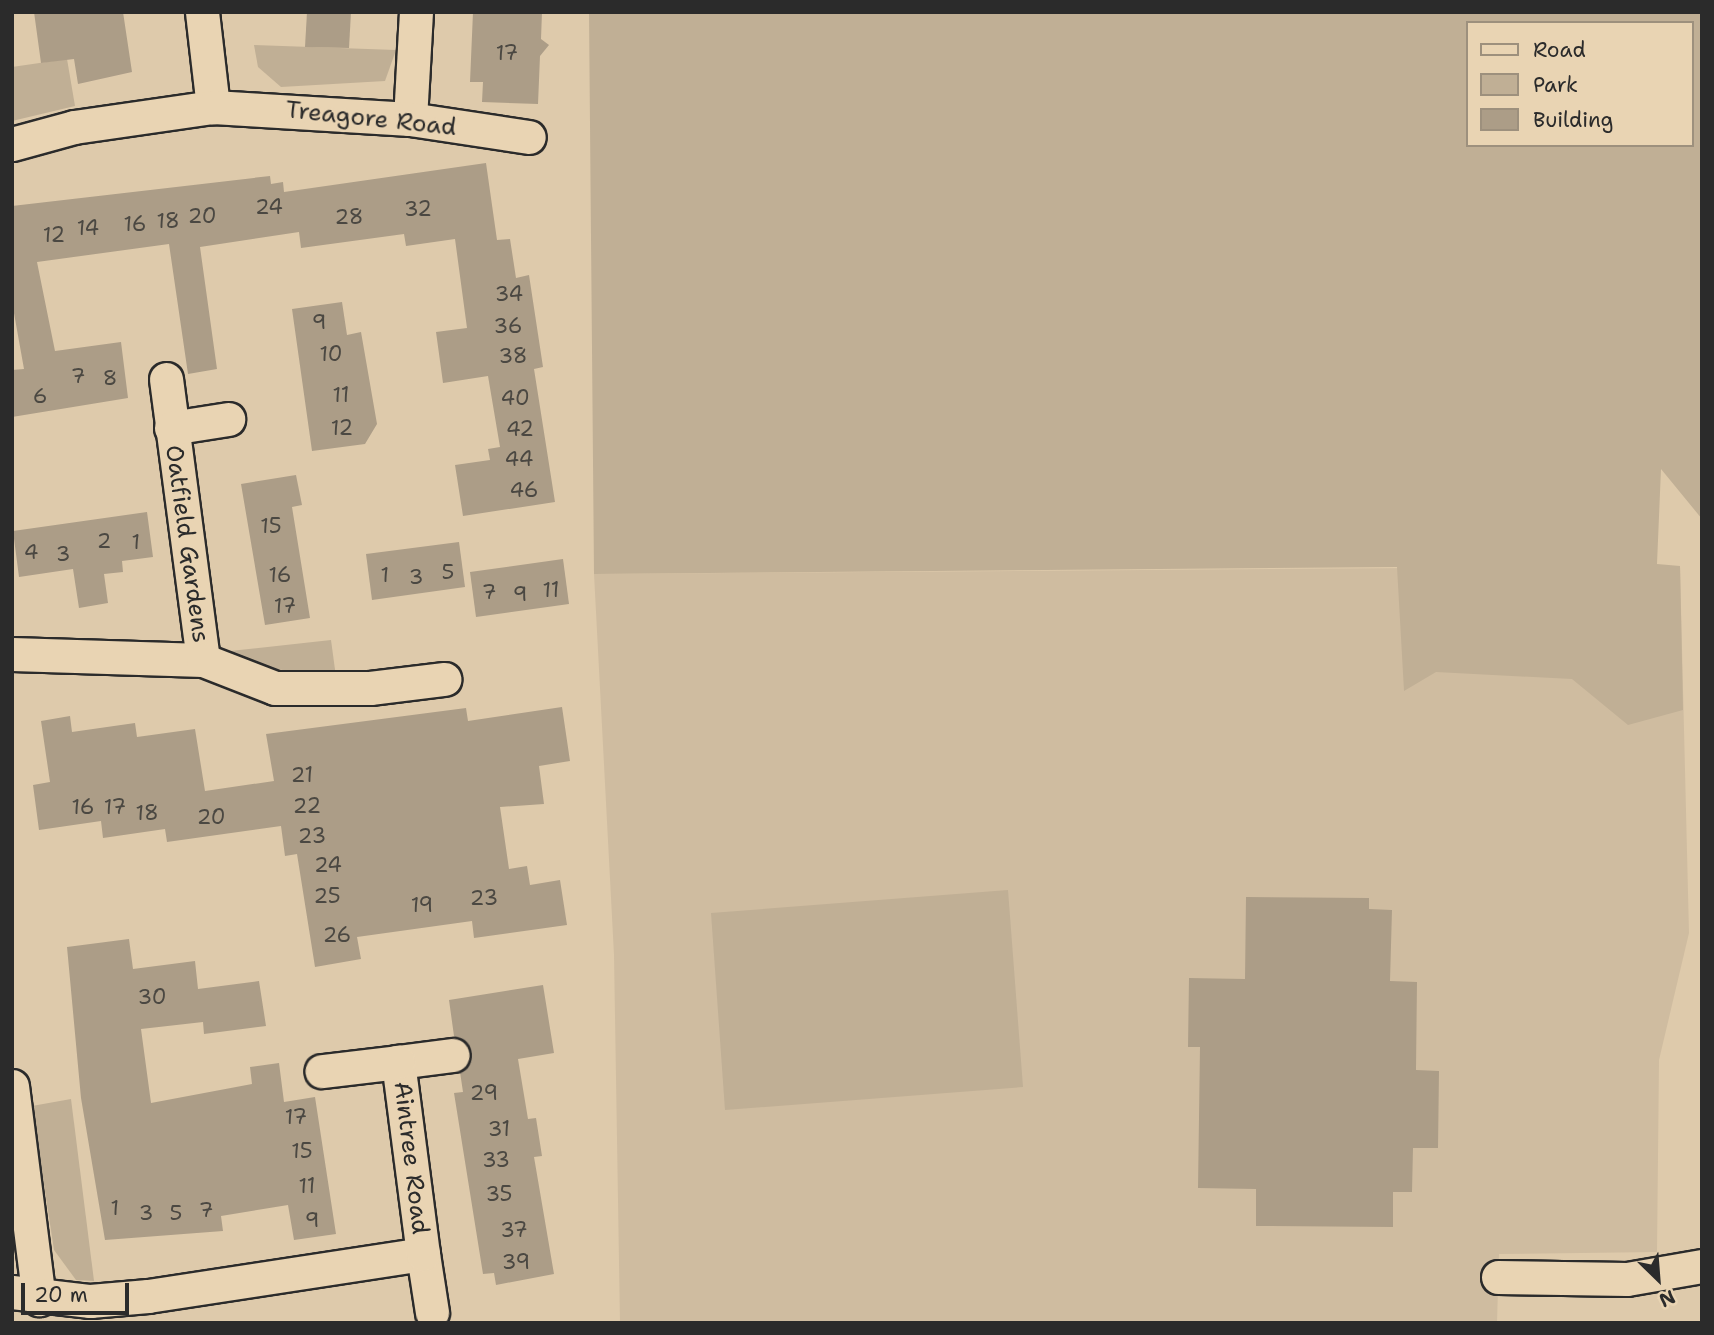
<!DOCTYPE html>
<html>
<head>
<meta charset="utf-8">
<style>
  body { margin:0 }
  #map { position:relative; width:1714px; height:1335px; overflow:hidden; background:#decaab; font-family:"Shantell Sans",sans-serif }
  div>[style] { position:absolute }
  .built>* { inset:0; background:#cfbca0 }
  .green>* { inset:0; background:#c0af95 }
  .building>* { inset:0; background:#ac9d87 }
  .roads { filter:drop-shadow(2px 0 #2b2b2b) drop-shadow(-2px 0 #2b2b2b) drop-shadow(0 2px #2b2b2b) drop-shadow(0 -2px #2b2b2b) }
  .street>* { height:33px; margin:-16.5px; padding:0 16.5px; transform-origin:16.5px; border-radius:16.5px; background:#e9d4b3 }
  span { translate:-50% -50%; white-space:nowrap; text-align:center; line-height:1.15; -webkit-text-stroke:5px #e9d4b3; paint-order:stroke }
  .number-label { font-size:21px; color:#4b4842 }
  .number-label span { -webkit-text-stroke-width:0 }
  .street-label { font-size:24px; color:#2b2b2b }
  .frame { position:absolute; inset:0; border:14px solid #2b2b2b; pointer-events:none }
  .legend { position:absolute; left:1466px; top:21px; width:228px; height:126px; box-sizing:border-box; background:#e9d4b3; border:2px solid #9d907d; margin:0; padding:9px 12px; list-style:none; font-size:21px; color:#2b2b2b }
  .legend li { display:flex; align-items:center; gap:14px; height:35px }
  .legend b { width:35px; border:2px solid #9d907d }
  .north { position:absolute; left:1623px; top:1244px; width:70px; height:70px; -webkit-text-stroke:5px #e9d4b3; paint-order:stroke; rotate:155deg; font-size:19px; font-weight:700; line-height:28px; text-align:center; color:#2b2b2b }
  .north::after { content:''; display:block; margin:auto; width:24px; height:32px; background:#2b2b2b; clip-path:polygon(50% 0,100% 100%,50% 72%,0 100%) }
  .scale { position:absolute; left:21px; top:1283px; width:108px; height:32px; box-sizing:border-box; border:4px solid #2b2b2b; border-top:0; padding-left:9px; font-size:21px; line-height:24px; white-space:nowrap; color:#2b2b2b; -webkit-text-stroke:5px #e9d4b3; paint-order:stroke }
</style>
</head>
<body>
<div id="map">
  <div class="built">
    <i style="clip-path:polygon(1680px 566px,1689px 933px,1659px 1060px,1657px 1252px,1499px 1254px,1497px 1323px,620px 1323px,614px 955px,594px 574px)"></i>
  </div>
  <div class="green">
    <i style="clip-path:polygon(evenodd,589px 12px,1702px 12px,1702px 519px,1661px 469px,1657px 564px,1680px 566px,1683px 710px,1628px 725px,1572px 679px,1436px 672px,1404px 691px,1397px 567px,594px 574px,589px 12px,1467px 23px,1691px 23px,1691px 145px,1467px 145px,1467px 23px)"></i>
    <i style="clip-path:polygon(254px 45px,396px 50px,385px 81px,281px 87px,258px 67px)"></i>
    <i style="clip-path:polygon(67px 59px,75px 106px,12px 121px,12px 67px)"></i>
    <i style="clip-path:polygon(331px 640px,336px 677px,260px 667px,230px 651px)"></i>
    <i style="clip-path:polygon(1008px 890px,1023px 1087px,725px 1110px,711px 913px)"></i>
    <i style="clip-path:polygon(71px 1099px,94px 1281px,76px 1280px,54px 1250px,32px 1106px)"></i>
  </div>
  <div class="building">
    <i style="clip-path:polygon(34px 12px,123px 12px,132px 72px,78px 84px,74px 59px,41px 63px)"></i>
    <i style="clip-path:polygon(307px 12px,351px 12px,349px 48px,305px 47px)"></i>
    <i style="clip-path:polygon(473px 12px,542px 12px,541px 39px,549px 45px,540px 56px,538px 104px,482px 102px,483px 82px,470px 82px)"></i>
    <i style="clip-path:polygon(486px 163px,497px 240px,510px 239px,516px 278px,529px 275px,543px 367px,534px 369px,555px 502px,463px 516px,455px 465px,490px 460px,488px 449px,500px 447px,488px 376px,443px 383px,436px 332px,467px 328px,455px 239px,406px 246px,404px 234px,301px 248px,299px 232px,200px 247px,217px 369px,188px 374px,169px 244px,37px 262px,55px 351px,121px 342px,128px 398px,12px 417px,12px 370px,24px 369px,12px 302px,12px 206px,270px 176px,271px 184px,283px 182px,284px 192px)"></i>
    <i style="clip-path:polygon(342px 302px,347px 335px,361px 332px,377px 424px,365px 444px,312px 451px,292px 309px)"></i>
    <i style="clip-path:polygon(296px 475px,302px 505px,292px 507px,310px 618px,265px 625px,241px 484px)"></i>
    <i style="clip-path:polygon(147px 512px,153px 557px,122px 561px,123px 572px,104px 574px,108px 603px,79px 608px,73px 569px,19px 577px,13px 531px)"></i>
    <i style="clip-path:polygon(459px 542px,465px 587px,372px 600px,366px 554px)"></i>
    <i style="clip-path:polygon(563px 559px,569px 604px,476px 617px,470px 572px)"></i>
    <i style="clip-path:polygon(562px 707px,570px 761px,539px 766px,544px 804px,500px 807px,509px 869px,527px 866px,530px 885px,560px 880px,567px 925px,474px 938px,472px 921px,357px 937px,361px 959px,315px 967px,297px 854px,285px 856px,281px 826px,167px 842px,165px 829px,103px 838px,101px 821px,39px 830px,33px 785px,50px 782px,41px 721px,70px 716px,72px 732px,135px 723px,137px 737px,195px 729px,205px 791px,274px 781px,266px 734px,466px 708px,468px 721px)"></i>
    <i style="clip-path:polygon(1246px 897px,1369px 898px,1369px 909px,1392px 910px,1390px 981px,1417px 982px,1416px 1070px,1439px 1071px,1438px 1148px,1413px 1148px,1412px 1192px,1393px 1192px,1393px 1227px,1256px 1226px,1256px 1189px,1198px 1188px,1200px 1047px,1188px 1047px,1189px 978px,1245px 979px)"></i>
    <i style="clip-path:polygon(129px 939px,133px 969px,195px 961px,198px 989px,259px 981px,266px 1026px,204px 1034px,203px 1022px,141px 1029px,151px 1103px,252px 1084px,250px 1067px,279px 1063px,284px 1102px,315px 1097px,336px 1234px,294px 1240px,288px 1205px,221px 1216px,223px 1231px,105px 1240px,81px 1098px,67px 947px)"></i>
    <i style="clip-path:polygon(543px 985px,554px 1053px,518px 1059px,528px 1119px,536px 1118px,542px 1156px,534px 1157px,554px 1274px,496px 1285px,494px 1273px,483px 1274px,454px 1093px,463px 1092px,460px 1072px,472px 1052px,454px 1036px,449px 1000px)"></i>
  </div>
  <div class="roads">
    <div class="street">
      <i style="left:202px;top:12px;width:96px;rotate:83.4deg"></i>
      <i style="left:410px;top:119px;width:107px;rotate:-86.8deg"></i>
      <i style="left:12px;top:144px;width:64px;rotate:-15.3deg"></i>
      <i style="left:74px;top:127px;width:140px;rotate:-8.2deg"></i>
      <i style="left:213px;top:107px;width:197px;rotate:3.5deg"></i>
      <i style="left:410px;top:119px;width:120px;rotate:8.6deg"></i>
      <i style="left:166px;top:379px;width:283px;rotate:82.5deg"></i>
      <i style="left:171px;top:428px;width:58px;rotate:-9deg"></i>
      <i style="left:12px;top:654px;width:191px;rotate:1.8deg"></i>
      <i style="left:203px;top:660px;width:77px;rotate:21.3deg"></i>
      <i style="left:275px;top:688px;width:95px"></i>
      <i style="left:370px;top:688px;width:75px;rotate:-6.9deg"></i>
      <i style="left:398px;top:1062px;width:55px;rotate:-7.3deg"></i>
      <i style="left:12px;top:1086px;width:215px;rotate:82.8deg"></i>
      <i style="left:423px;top:1254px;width:59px;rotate:81.2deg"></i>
      <i style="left:1498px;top:1277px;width:129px;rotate:0.9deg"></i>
      <i style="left:1627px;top:1279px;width:76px;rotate:-9.8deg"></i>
      <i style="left:12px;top:1292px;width:79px;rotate:6.6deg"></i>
      <i style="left:90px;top:1301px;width:58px;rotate:-4.9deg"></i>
      <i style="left:148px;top:1296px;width:278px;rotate:-8.7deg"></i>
      <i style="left:423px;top:1254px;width:194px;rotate:-97.4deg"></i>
      <i style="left:398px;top:1062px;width:77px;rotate:173.2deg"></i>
    </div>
  </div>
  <div class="number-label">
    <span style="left:507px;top:53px">17</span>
    <span style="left:269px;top:207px">24</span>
    <span style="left:418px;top:209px">32</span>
    <span style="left:202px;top:216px">20</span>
    <span style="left:349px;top:217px">28</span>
    <span style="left:168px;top:221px">18</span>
    <span style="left:135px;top:224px">16</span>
    <span style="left:88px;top:228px">14</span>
    <span style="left:54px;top:235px">12</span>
    <span style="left:509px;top:294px">34</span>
    <span style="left:319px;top:322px">9</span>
    <span style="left:508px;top:326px">36</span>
    <span style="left:331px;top:354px">10</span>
    <span style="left:513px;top:356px">38</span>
    <span style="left:78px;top:376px">7</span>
    <span style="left:110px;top:378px">8</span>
    <span style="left:341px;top:395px">11</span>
    <span style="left:40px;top:396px">6</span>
    <span style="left:515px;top:398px">40</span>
    <span style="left:342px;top:428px">12</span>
    <span style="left:520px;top:429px">42</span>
    <span style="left:519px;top:459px">44</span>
    <span style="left:524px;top:490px">46</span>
    <span style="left:271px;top:526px">15</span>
    <span style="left:104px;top:541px">2</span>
    <span style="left:136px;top:542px">1</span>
    <span style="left:31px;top:552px">4</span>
    <span style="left:63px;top:554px">3</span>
    <span style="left:448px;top:572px">5</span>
    <span style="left:280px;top:575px">16</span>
    <span style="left:385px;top:575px">1</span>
    <span style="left:416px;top:577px">3</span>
    <span style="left:551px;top:590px">11</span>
    <span style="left:489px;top:592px">7</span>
    <span style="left:520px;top:594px">9</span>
    <span style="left:285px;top:606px">17</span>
    <span style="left:302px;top:775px">21</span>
    <span style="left:307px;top:806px">22</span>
    <span style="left:83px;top:807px">16</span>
    <span style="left:115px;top:807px">17</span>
    <span style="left:147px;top:813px">18</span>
    <span style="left:211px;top:817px">20</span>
    <span style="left:312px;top:836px">23</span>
    <span style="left:328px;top:865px">24</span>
    <span style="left:327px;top:896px">25</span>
    <span style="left:484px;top:898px">23</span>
    <span style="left:422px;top:905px">19</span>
    <span style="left:337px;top:935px">26</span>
    <span style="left:152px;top:997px">30</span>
    <span style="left:484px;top:1093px">29</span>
    <span style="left:296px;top:1117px">17</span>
    <span style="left:499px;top:1129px">31</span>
    <span style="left:302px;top:1151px">15</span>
    <span style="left:496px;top:1160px">33</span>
    <span style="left:307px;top:1186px">11</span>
    <span style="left:499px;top:1194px">35</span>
    <span style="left:115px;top:1208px">1</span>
    <span style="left:206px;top:1210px">7</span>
    <span style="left:146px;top:1213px">3</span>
    <span style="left:176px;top:1213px">5</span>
    <span style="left:312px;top:1220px">9</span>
    <span style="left:514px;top:1230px">37</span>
    <span style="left:516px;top:1262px">39</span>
  </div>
  <div class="street-label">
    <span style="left:371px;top:119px;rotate:6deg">Treagore Road</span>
    <span style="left:187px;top:544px;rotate:82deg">Oatfield Gardens</span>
    <span style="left:411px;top:1158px;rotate:83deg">Aintree Road</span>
  </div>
  <div class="frame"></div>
  <ul class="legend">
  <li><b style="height:9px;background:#e9d4b3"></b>Road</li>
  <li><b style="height:19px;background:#c0af95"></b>Park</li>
  <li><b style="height:19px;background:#ac9d87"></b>Building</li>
  </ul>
  <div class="north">N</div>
  <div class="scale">20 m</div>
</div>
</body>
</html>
